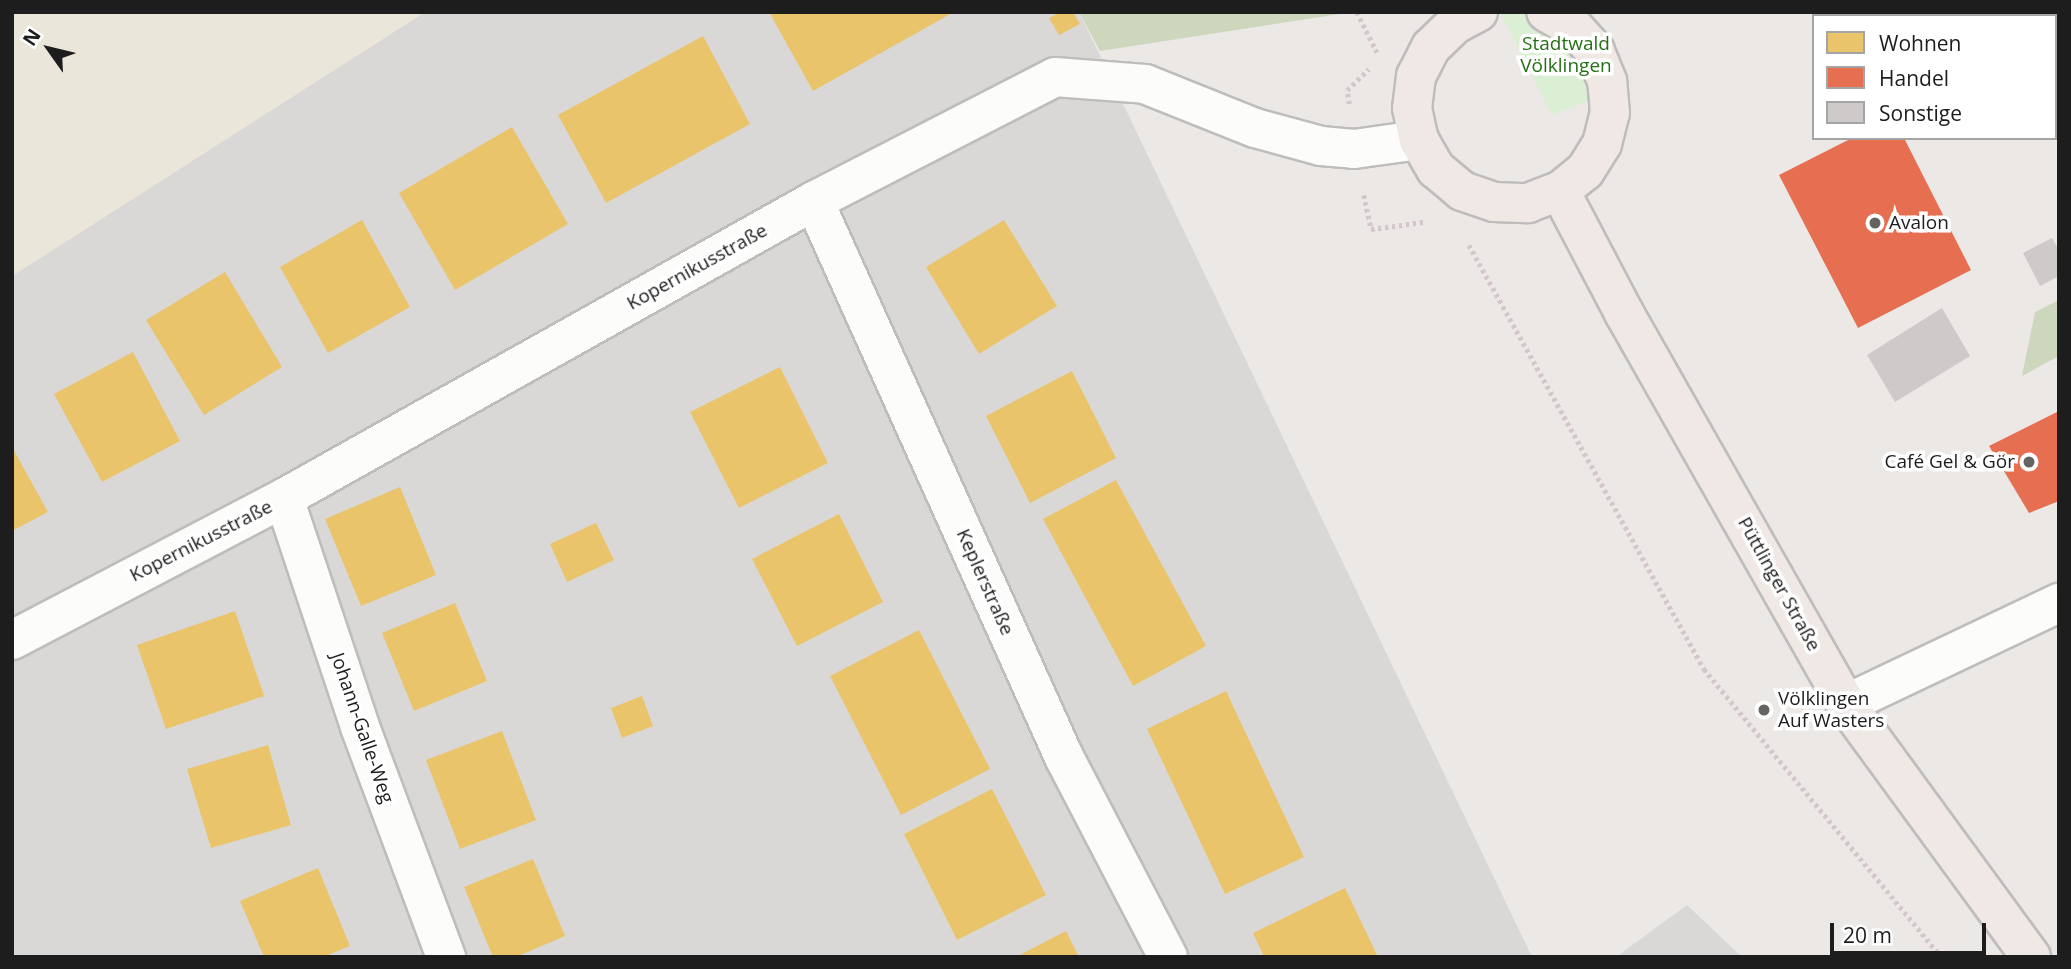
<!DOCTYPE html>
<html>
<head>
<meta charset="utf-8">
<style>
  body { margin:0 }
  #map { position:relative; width:2071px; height:969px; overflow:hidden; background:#ebe8e6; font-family:"Open Sans",sans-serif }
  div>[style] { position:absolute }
  .residential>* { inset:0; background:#dad8d7 }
  .farmland>* { inset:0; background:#eae6da }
  .forest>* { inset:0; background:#cdd7bd }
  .park>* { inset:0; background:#daefd3 }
  .homes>* { inset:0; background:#e9c46a }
  .shops>* { inset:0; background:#e76f51 }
  .building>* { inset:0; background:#cecac9 }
  .path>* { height:4.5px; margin-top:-2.25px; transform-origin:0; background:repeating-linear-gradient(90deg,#d4c7c9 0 3.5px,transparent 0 7px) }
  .roads { filter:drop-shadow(2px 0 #bebdbc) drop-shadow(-2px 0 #bebdbc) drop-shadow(0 2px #bebdbc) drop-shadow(0 -2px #bebdbc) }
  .minor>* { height:38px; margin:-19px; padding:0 19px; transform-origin:19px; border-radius:19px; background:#fcfcfb }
  .major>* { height:38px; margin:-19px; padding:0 19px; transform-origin:19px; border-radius:19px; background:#efe8e4 }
  .dots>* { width:19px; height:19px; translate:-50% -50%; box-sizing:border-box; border:4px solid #fff; border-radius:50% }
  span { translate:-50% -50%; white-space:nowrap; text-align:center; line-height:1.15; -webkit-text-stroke:7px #fff; paint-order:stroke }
  .park-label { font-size:19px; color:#267015 }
  .poi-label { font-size:19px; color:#1d1d1d }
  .left { translate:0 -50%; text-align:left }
  .right { translate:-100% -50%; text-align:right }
  .street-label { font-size:19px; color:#1d1d1d }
  .frame { position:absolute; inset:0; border:14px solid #1d1d1d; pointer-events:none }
  .legend { position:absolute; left:1812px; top:14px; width:245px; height:126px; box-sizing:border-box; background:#fff; border:2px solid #a5a5a5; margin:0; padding:9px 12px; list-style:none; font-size:21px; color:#1d1d1d }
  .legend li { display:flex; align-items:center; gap:14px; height:35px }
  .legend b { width:35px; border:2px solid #a5a5a5 }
  .north { position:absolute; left:14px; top:14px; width:70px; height:70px; -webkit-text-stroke:5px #fff; paint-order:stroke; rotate:304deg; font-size:19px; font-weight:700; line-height:28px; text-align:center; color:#1d1d1d }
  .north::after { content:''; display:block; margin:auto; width:24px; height:32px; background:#1d1d1d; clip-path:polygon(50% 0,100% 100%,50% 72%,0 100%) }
  .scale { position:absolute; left:1830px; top:923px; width:156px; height:32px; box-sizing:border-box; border:4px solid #1d1d1d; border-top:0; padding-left:9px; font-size:21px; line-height:24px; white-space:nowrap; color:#1d1d1d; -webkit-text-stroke:5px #fff; paint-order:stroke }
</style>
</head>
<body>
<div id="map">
  <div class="residential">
    <i style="clip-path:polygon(425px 12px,1079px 12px,1532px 957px,12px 957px,12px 276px)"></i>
    <i style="clip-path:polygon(1687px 905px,1742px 957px,1616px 957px)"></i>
  </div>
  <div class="farmland">
    <i style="clip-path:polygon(12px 12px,425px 12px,12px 276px)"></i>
  </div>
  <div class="forest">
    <i style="clip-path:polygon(1079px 12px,1353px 12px,1100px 51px)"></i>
    <i style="clip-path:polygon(2059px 300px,2059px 356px,2022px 376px,2035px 312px)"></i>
  </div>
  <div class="park">
    <i style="clip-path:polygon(1500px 12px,1592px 12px,1624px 87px,1552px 115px)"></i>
  </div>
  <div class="homes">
    <i style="clip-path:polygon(769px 12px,954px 12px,813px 91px)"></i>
    <i style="clip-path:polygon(1060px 12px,1073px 12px,1080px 24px,1059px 35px,1049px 18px)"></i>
    <i style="clip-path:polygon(703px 36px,750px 124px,606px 203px,558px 115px)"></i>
    <i style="clip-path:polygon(512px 127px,568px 224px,455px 290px,399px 193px)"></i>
    <i style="clip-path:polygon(362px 220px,410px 307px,328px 353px,280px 267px)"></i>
    <i style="clip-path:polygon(1004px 220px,1057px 306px,979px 354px,926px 267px)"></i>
    <i style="clip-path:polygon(225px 272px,282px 367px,204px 415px,146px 320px)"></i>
    <i style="clip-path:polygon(133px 352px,180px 441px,102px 482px,54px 394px)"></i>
    <i style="clip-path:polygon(780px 367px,828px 463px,739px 508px,690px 412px)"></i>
    <i style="clip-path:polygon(1072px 371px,1116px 458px,1030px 503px,986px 416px)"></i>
    <i style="clip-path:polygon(12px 447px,48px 512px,12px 531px)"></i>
    <i style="clip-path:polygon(1116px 480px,1206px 646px,1133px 686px,1043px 519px)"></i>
    <i style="clip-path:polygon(400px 487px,436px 575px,361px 606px,325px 519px)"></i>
    <i style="clip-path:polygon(839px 514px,883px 602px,797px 646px,752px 559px)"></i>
    <i style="clip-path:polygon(596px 523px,614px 560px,567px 582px,550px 544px)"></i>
    <i style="clip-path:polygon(455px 603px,487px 681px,414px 711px,382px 633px)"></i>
    <i style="clip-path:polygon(235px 611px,264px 696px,166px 729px,137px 645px)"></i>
    <i style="clip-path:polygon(919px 630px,990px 769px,901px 815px,830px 676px)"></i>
    <i style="clip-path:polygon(1226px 691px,1304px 857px,1225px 894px,1147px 729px)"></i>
    <i style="clip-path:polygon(642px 696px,653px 726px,622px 738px,611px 708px)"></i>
    <i style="clip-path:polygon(502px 731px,536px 820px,460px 849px,426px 760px)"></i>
    <i style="clip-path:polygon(268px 745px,291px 825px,211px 848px,187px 769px)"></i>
    <i style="clip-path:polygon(992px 789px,1046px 895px,957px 940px,904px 834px)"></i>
    <i style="clip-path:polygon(533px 859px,565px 936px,516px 957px,493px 957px,464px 887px)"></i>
    <i style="clip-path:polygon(318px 868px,350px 946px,323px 957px,264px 957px,240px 901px)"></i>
    <i style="clip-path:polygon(1345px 888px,1378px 957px,1264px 957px,1253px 933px)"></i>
    <i style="clip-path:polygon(1066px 931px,1079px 957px,1016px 957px)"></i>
  </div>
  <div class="shops">
    <i style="clip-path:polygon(1852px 138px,1904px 138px,1971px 270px,1858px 328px,1779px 175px)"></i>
    <i style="clip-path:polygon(2059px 411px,2059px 501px,2029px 513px,1989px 446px)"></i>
  </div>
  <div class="building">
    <i style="clip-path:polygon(2052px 238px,2059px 250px,2059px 276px,2040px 286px,2023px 253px)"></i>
    <i style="clip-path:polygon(1942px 308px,1970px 356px,1895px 402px,1867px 355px)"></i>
  </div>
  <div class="path">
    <i style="left:1357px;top:12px;width:45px;rotate:63.4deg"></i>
    <i style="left:1349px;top:104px;width:14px;rotate:-98deg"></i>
    <i style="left:1347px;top:90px;width:30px;rotate:-44deg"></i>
    <i style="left:1364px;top:195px;width:35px;rotate:78deg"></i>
    <i style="left:1371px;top:229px;width:53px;rotate:-7.5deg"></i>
    <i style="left:1469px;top:245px;width:485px;rotate:61deg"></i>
    <i style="left:1704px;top:669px;width:373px;rotate:50.5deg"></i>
  </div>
  <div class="roads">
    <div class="minor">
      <i style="left:814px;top:201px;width:610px;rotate:65.79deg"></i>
      <i style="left:1064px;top:757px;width:225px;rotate:62.5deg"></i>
      <i style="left:284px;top:498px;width:241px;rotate:71.6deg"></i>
      <i style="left:360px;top:727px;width:246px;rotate:69.5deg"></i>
      <i style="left:12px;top:640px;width:307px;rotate:-27.6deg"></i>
      <i style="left:284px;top:498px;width:608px;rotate:-29.27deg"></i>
      <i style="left:814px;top:201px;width:271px;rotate:-27.2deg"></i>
      <i style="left:1055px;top:77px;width:90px;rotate:4.4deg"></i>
      <i style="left:1145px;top:84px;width:118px;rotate:21.8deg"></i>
      <i style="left:1255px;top:128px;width:68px;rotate:15.3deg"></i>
      <i style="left:1321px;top:146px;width:33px;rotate:5deg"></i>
      <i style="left:1354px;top:149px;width:66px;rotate:-7.9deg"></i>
      <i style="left:1846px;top:704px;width:236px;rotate:-25.4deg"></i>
    </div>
    <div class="major">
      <i style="left:1478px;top:12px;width:27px;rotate:152deg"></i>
      <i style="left:1454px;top:25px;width:32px;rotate:136deg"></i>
      <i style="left:1431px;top:47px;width:33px;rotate:117deg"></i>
      <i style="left:1416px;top:76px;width:32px;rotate:97deg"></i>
      <i style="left:1412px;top:108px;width:33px;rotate:78deg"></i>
      <i style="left:1419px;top:140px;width:34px;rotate:60deg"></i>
      <i style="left:1436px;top:169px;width:34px;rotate:40deg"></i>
      <i style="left:1462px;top:191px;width:34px;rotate:19deg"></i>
      <i style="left:1494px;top:202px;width:34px;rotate:2deg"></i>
      <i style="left:1528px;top:203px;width:34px;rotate:-21deg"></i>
      <i style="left:1560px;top:191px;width:32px;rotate:-39deg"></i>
      <i style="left:1585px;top:171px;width:32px;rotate:-58deg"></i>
      <i style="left:1602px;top:144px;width:32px;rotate:-76deg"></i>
      <i style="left:1610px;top:113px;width:32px;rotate:-95deg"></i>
      <i style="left:1607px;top:81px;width:32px;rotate:-112deg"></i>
      <i style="left:1595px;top:51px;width:31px;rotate:-132deg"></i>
      <i style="left:1574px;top:28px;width:32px;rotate:-150deg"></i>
      <i style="left:1560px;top:191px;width:138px;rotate:62.3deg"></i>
      <i style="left:1624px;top:313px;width:450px;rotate:60.4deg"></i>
      <i style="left:1846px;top:704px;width:313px;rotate:53.8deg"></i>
    </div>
  </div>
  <div class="dots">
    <i style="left:1875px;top:223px;background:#656463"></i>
    <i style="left:2029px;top:462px;background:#656463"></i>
    <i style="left:1764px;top:710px;background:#656463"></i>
  </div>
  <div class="park-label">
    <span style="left:1566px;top:55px">Stadtwald<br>Völklingen</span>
  </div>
  <div class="poi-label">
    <span class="left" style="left:1889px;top:223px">Avalon</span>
    <span class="right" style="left:2015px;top:462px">Café Gel &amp; Gör</span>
    <span class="left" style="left:1778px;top:710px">Völklingen<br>Auf Wasters</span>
  </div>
  <div class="street-label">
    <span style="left:697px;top:267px;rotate:-29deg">Kopernikusstraße</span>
    <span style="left:201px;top:541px;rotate:-27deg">Kopernikusstraße</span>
    <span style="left:985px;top:582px;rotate:66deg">Keplerstraße</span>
    <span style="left:1779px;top:584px;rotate:61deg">Püttlinger Straße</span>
    <span style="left:362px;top:728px;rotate:71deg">Johann-Galle-Weg</span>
  </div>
  <div class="frame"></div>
  <ul class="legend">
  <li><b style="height:19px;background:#e9c46a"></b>Wohnen</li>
  <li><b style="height:19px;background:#e76f51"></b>Handel</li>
  <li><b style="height:19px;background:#cecac9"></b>Sonstige</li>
  </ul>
  <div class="north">N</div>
  <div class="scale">20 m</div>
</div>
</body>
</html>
